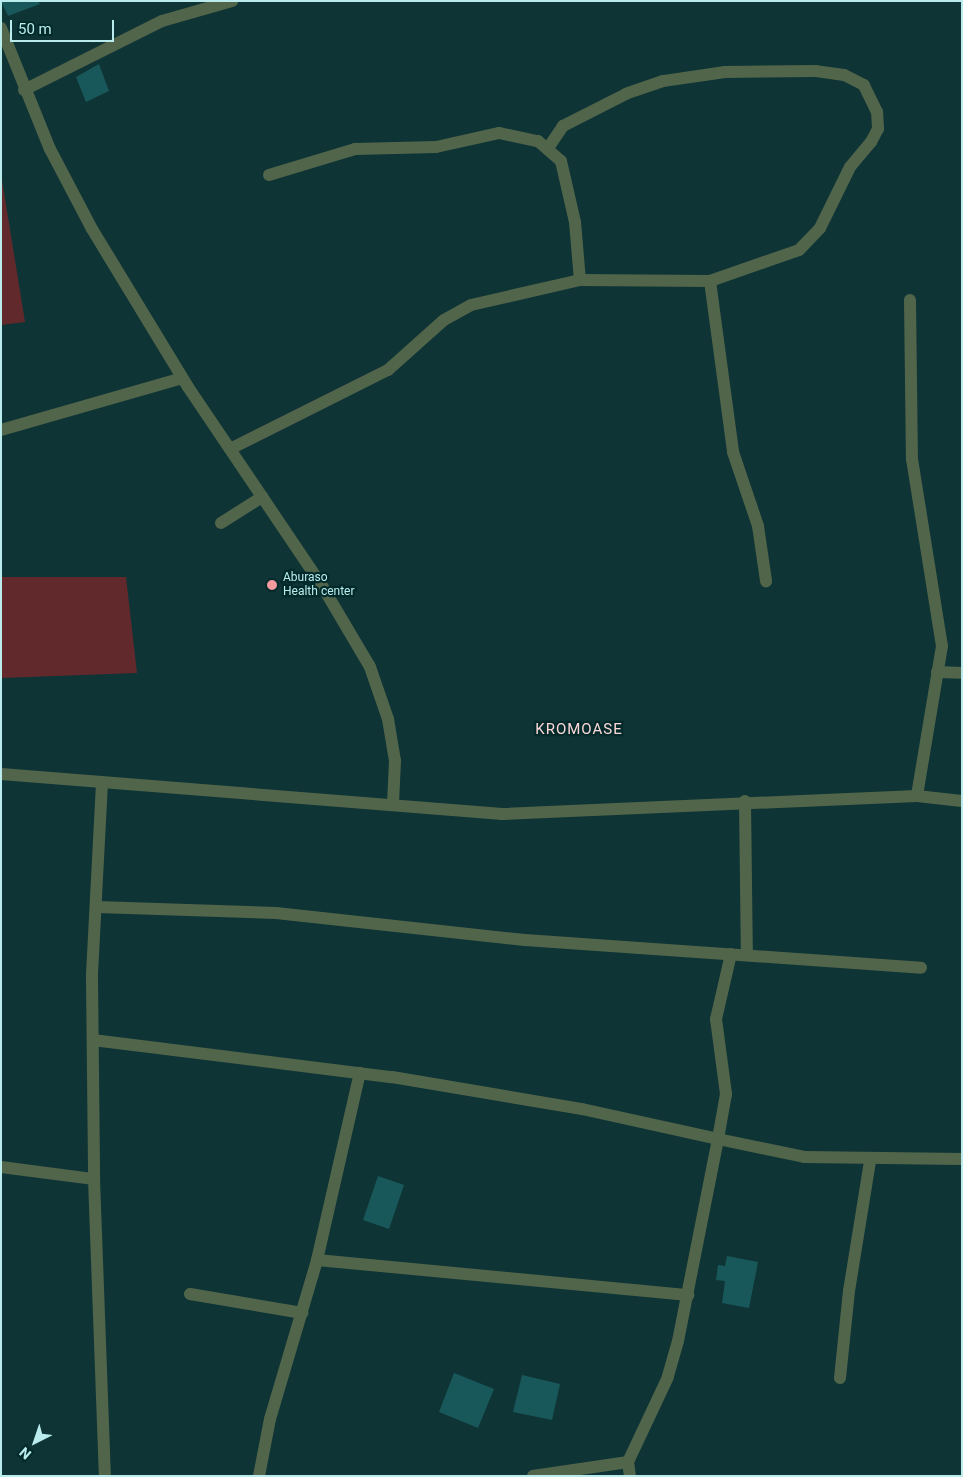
<!DOCTYPE html>
<html>
<head>
<meta charset="utf-8">
<style>
  body { margin:0 }
  #map { position:relative; width:963px; height:1477px; overflow:hidden; background:#0f3435; font-family:Roboto,sans-serif }
  div>[style] { position:absolute }
  .green>* { inset:0; background:#62292d }
  .building>* { inset:0; background:#19585a }
  .minor>* { height:12px; margin:-6px; padding:0 6px; transform-origin:6px; border-radius:6px; background:#51654b }
  .dots>* { width:14px; height:14px; translate:-50% -50%; box-sizing:border-box; border:2px solid #032a2b; border-radius:50% }
  span { translate:-50% -50%; white-space:nowrap; text-align:center; line-height:1.15; -webkit-text-stroke:4.5px #032a2b; paint-order:stroke }
  .poi-label { font-size:12px; color:#baeced }
  .left { translate:0 -50%; text-align:left }
  .quarter-label { font-size:15px; color:#fbd8d7; letter-spacing:1px }
  .frame { position:absolute; inset:0; border:2px solid #baeced; pointer-events:none }
  .north { position:absolute; left:10px; top:1417px; width:50px; height:50px; -webkit-text-stroke:4px #032a2b; paint-order:stroke; rotate:221deg; font-size:14px; font-weight:700; line-height:20px; text-align:center; color:#baeced }
  .north::after { content:''; display:block; margin:auto; width:18px; height:22px; background:#baeced; clip-path:polygon(50% 0,100% 100%,50% 72%,0 100%) }
  .scale { position:absolute; left:10px; top:20px; width:104px; height:22px; box-sizing:border-box; border:2px solid #baeced; border-top:0; padding-left:6px; font-size:15px; line-height:18px; white-space:nowrap; color:#baeced; -webkit-text-stroke:4px #032a2b; paint-order:stroke }
</style>
</head>
<body>
<div id="map">
  <div class="green">
    <i style="clip-path:polygon(1px 174px,25px 322px,1px 325px)"></i>
    <i style="clip-path:polygon(1px 577px,126px 577px,137px 673px,1px 678px)"></i>
  </div>
  <div class="building">
    <i style="clip-path:polygon(1px 1px,38px 1px,40px 4px,8px 16px)"></i>
    <i style="clip-path:polygon(99px 64px,109px 91px,86px 102px,76px 77px)"></i>
    <i style="clip-path:polygon(378px 1176px,404px 1185px,389px 1229px,363px 1220px)"></i>
    <i style="clip-path:polygon(727px 1256px,758px 1262px,749px 1308px,722px 1303px,725px 1281px,716px 1280px,718px 1265px,725px 1266px)"></i>
    <i style="clip-path:polygon(454px 1373px,494px 1389px,478px 1428px,439px 1412px)"></i>
    <i style="clip-path:polygon(522px 1375px,560px 1384px,552px 1420px,513px 1412px)"></i>
  </div>
  <div class="minor">
    <i style="left:1px;top:28px;width:131px;rotate:68deg"></i>
    <i style="left:50px;top:149px;width:90px;rotate:62.3deg"></i>
    <i style="left:92px;top:229px;width:185px;rotate:58.7deg"></i>
    <i style="left:188px;top:387px;width:238px;rotate:56deg"></i>
    <i style="left:321px;top:584px;width:96px;rotate:59.4deg"></i>
    <i style="left:370px;top:667px;width:55px;rotate:70.9deg"></i>
    <i style="left:388px;top:719px;width:43px;rotate:80.5deg"></i>
    <i style="left:395px;top:761px;width:42px;rotate:92.7deg"></i>
    <i style="left:24px;top:90px;width:154px;rotate:-26.6deg"></i>
    <i style="left:162px;top:21px;width:73px;rotate:-15.9deg"></i>
    <i style="left:269px;top:175px;width:90px;rotate:-16.8deg"></i>
    <i style="left:355px;top:149px;width:81px;rotate:-1.4deg"></i>
    <i style="left:436px;top:147px;width:65px;rotate:-12.5deg"></i>
    <i style="left:499px;top:133px;width:40px;rotate:12deg"></i>
    <i style="left:538px;top:141px;width:30px;rotate:41deg"></i>
    <i style="left:561px;top:161px;width:63px;rotate:77.1deg"></i>
    <i style="left:575px;top:222px;width:58px;rotate:85.1deg"></i>
    <i style="left:710px;top:281px;width:173px;rotate:82.3deg"></i>
    <i style="left:733px;top:452px;width:78px;rotate:71.3deg"></i>
    <i style="left:758px;top:526px;width:56px;rotate:81.7deg"></i>
    <i style="left:910px;top:300px;width:159px;rotate:89.3deg"></i>
    <i style="left:912px;top:459px;width:189px;rotate:80.9deg"></i>
    <i style="left:942px;top:646px;width:152px;rotate:99.5deg"></i>
    <i style="left:1px;top:430px;width:188px;rotate:-16deg"></i>
    <i style="left:230px;top:449px;width:177px;rotate:-26.6deg"></i>
    <i style="left:388px;top:370px;width:75px;rotate:-41.8deg"></i>
    <i style="left:444px;top:320px;width:31px;rotate:-29deg"></i>
    <i style="left:471px;top:305px;width:112px;rotate:-12.9deg"></i>
    <i style="left:580px;top:280px;width:130px;rotate:0.4deg"></i>
    <i style="left:710px;top:281px;width:94px;rotate:-19.2deg"></i>
    <i style="left:799px;top:250px;width:30px;rotate:-46deg"></i>
    <i style="left:820px;top:228px;width:68px;rotate:-63.8deg"></i>
    <i style="left:850px;top:167px;width:33px;rotate:-50deg"></i>
    <i style="left:871px;top:142px;width:15px;rotate:-62deg"></i>
    <i style="left:878px;top:129px;width:17px;rotate:-93deg"></i>
    <i style="left:877px;top:112px;width:30px;rotate:-116deg"></i>
    <i style="left:864px;top:85px;width:22px;rotate:-153deg"></i>
    <i style="left:844px;top:75px;width:28px;rotate:-172deg"></i>
    <i style="left:816px;top:71px;width:91px;rotate:179.4deg"></i>
    <i style="left:725px;top:72px;width:63px;rotate:171.7deg"></i>
    <i style="left:663px;top:81px;width:39px;rotate:161deg"></i>
    <i style="left:626px;top:94px;width:71px;rotate:153.1deg"></i>
    <i style="left:563px;top:126px;width:25px;rotate:124deg"></i>
    <i style="left:221px;top:523px;width:49px;rotate:-32.4deg"></i>
    <i style="left:937px;top:672px;width:25px;rotate:2deg"></i>
    <i style="left:1px;top:774px;width:503px;rotate:4.56deg"></i>
    <i style="left:502px;top:814px;width:415px;rotate:-2.5deg"></i>
    <i style="left:917px;top:796px;width:45px;rotate:6.3deg"></i>
    <i style="left:102px;top:783px;width:194px;rotate:93deg"></i>
    <i style="left:92px;top:977px;width:202px;rotate:89.4deg"></i>
    <i style="left:94px;top:1179px;width:297px;rotate:87.9deg"></i>
    <i style="left:745px;top:801px;width:154px;rotate:89.3deg"></i>
    <i style="left:97px;top:907px;width:179px;rotate:1.9deg"></i>
    <i style="left:276px;top:913px;width:250px;rotate:6.2deg"></i>
    <i style="left:525px;top:940px;width:397px;rotate:4deg"></i>
    <i style="left:731px;top:954px;width:67px;rotate:103deg"></i>
    <i style="left:716px;top:1019px;width:76px;rotate:82.4deg"></i>
    <i style="left:726px;top:1094px;width:46px;rotate:100.1deg"></i>
    <i style="left:718px;top:1139px;width:88px;rotate:11.8deg"></i>
    <i style="left:804px;top:1157px;width:158px;rotate:0.7deg"></i>
    <i style="left:93px;top:1040px;width:301px;rotate:7.1deg"></i>
    <i style="left:392px;top:1077px;width:193px;rotate:9.6deg"></i>
    <i style="left:582px;top:1109px;width:139px;rotate:12.4deg"></i>
    <i style="left:718px;top:1139px;width:206px;rotate:101.2deg"></i>
    <i style="left:678px;top:1341px;width:37px;rotate:106deg"></i>
    <i style="left:668px;top:1377px;width:94px;rotate:115.2deg"></i>
    <i style="left:628px;top:1462px;width:14px;rotate:82deg"></i>
    <i style="left:1px;top:1167px;width:94px;rotate:7.4deg"></i>
    <i style="left:317px;top:1260px;width:373px;rotate:5.4deg"></i>
    <i style="left:190px;top:1294px;width:114px;rotate:9.6deg"></i>
    <i style="left:840px;top:1378px;width:87px;rotate:-84.1deg"></i>
    <i style="left:849px;top:1291px;width:132px;rotate:-80.8deg"></i>
    <i style="left:259px;top:1476px;width:58px;rotate:-79.1deg"></i>
    <i style="left:270px;top:1419px;width:166px;rotate:-73.5deg"></i>
    <i style="left:317px;top:1260px;width:192px;rotate:-77.1deg"></i>
    <i style="left:533px;top:1476px;width:96px;rotate:-8.4deg"></i>
  </div>
  <div class="dots">
    <i style="left:272px;top:585px;background:#f59b9d"></i>
  </div>
  <div class="poi-label">
    <span class="left" style="left:283px;top:585px">Aburaso<br>Health center</span>
  </div>
  <div class="quarter-label">
    <span style="left:579px;top:730px">KROMOASE</span>
  </div>
  <div class="frame"></div>
  <div class="north">N</div>
  <div class="scale">50 m</div>
</div>
</body>
</html>
